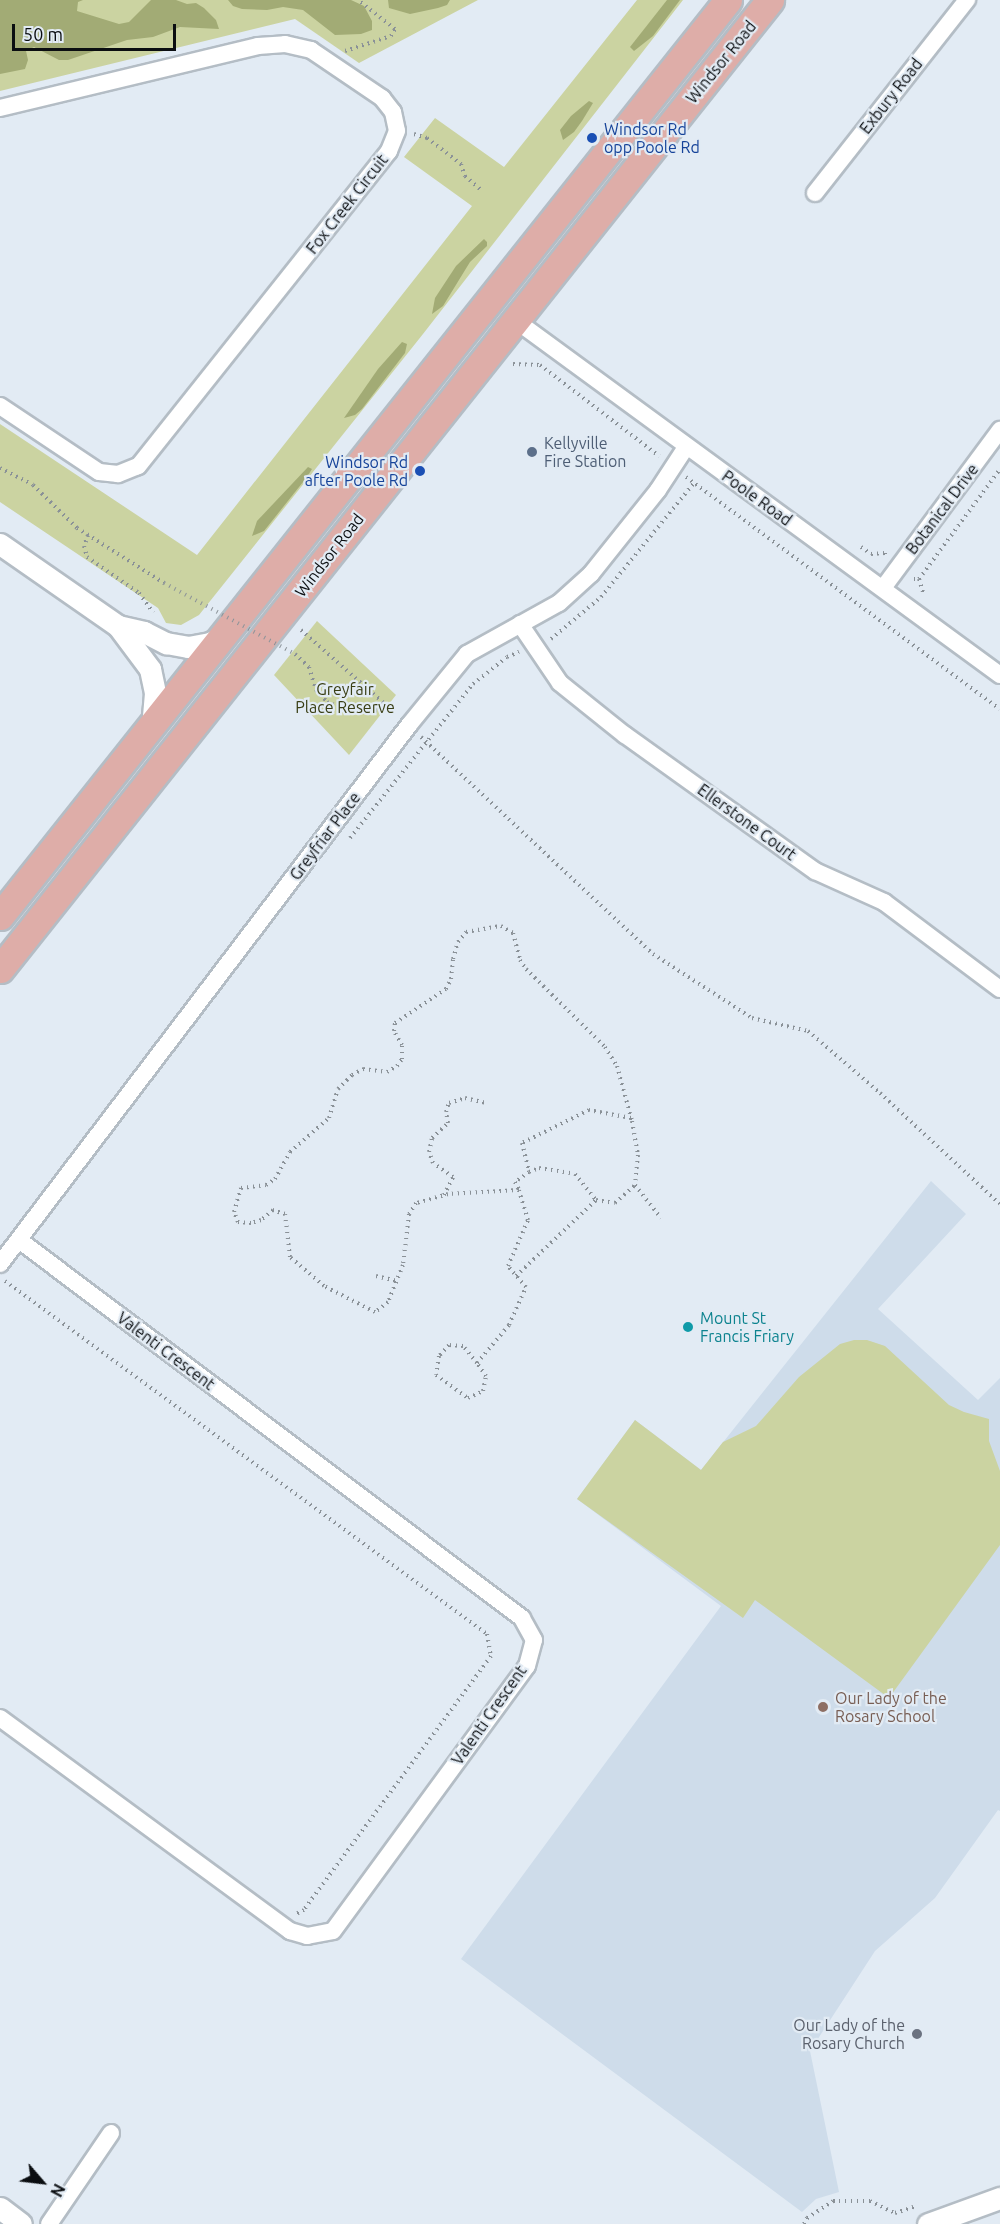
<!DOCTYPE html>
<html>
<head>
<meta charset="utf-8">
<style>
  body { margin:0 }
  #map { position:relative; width:1000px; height:2224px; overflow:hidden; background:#e2ebf4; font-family:Ubuntu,sans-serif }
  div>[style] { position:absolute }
  .built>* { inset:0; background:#cedcea }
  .green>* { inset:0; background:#cbd3a1 }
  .forest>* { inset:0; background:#a2ab75 }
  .path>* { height:4px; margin-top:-2px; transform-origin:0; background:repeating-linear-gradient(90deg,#8a9197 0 1.5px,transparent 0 6px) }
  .roads { filter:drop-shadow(2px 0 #b4bdc5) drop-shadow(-2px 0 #b4bdc5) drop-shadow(0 2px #b4bdc5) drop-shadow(0 -2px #b4bdc5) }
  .minor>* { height:16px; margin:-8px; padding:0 8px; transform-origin:8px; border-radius:8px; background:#fff }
  .tertiary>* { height:21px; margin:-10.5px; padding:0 10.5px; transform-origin:10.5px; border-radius:10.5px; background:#fff }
  .primary>* { height:27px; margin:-13.5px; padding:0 13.5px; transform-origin:13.5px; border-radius:13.5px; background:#deada8 }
  .path-bridge>* { height:4px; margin-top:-2px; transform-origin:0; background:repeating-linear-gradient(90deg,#8a9197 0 1.5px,transparent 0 6px) }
  .dots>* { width:16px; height:16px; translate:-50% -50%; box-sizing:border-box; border:3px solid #e2ebf4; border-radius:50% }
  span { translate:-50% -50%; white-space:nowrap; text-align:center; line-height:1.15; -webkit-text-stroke:4.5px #e2ebf4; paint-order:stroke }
  .street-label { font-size:16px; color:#0b0e11 }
  .transit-label { font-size:16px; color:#164399 }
  .left { translate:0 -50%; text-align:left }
  .right { translate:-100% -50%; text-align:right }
  .service-label { font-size:16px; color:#4e5e75 }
  .park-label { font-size:16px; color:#393e14 }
  .culture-label { font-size:16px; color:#0d838f }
  .education-label { font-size:16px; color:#785e54 }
  .worship-label { font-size:16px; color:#5b616d }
  .north { position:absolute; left:12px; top:2152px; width:60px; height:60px; -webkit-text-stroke:4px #e2ebf4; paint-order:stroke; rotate:118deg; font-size:16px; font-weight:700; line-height:24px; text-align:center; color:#0b0e11 }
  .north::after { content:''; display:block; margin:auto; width:21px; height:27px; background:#0b0e11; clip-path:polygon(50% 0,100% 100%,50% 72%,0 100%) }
  .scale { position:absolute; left:12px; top:24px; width:164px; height:27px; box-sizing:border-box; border:3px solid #0b0e11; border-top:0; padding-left:8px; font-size:18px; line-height:21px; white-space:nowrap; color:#0b0e11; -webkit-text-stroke:4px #e2ebf4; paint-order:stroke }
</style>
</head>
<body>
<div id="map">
  <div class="built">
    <i style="clip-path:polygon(931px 1181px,966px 1214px,878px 1309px,978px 1400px,1000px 1378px,1000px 1811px,998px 1810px,935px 1898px,875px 1951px,810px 2051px,839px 2192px,816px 2199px,802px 2212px,461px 1959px,721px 1606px,577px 1499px,635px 1420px,701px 1470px)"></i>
  </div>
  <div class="green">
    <i style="clip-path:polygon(0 0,478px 0,359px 63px,295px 19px,0 91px)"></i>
    <i style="clip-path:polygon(637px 0,683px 0,423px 334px,199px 615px,181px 625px,166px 623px,158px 608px,0 502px,0 424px,197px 555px,472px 206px,404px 157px,435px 118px,504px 167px)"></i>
    <i style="clip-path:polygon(317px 621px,396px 695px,349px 755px,274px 675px)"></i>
    <i style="clip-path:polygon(854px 1340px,867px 1340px,885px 1346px,949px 1405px,964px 1412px,989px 1419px,989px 1441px,1000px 1471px,1000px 1545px,889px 1698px,755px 1600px,743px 1618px,577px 1499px,635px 1420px,701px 1470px,723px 1442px,756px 1426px,799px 1377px,840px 1344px)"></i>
  </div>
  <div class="forest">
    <i style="clip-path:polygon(0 0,83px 0,78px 2px,77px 11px,119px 24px,129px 22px,151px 0,176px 0,187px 4px,196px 3px,204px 8px,216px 20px,219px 29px,180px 27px,153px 37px,127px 40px,68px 60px,59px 60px,34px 47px,26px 51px,28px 60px,25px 69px,0 74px)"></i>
    <i style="clip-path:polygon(228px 0,351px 0,364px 6px,372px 21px,372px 30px,361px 34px,335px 35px,303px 10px,283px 7px,267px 10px,242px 9px,233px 6px)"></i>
    <i style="clip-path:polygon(388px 0,450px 0,447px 5px,438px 8px,410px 14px,389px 8px)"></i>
    <i style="clip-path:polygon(667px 0,680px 0,653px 36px,634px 51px,630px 47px)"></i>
    <i style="clip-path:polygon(589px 101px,593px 103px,582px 121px,574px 132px,563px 140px,560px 130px,571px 116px)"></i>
    <i style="clip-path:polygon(484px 239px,487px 242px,487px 246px,470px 262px,443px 306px,432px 314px,435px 298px,456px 266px)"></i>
    <i style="clip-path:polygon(402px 342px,407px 344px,405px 353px,362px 409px,355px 415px,344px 418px,378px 369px)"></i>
    <i style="clip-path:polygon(308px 467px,312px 469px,307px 477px,264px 531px,252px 536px,257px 521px)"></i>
  </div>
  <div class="path">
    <i style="left:345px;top:51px;width:48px;rotate:-18.1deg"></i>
    <i style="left:391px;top:36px;width:8px;rotate:-60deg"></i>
    <i style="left:395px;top:29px;width:47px;rotate:-141.9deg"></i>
    <i style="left:414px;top:134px;width:14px;rotate:17deg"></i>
    <i style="left:427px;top:138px;width:43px;rotate:37.4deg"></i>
    <i style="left:461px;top:164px;width:13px;rotate:72deg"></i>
    <i style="left:465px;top:176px;width:20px;rotate:41deg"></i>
    <i style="left:513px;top:364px;width:27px;rotate:2deg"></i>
    <i style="left:540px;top:365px;width:150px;rotate:37.4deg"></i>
    <i style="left:0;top:468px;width:37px;rotate:27deg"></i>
    <i style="left:33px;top:485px;width:62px;rotate:44.3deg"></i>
    <i style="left:77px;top:528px;width:103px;rotate:32.3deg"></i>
    <i style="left:686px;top:477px;width:390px;rotate:36.5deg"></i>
    <i style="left:88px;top:535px;width:12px;rotate:110deg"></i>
    <i style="left:84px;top:546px;width:11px;rotate:75deg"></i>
    <i style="left:87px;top:557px;width:63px;rotate:34.7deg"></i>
    <i style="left:139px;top:593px;width:24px;rotate:54deg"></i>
    <i style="left:861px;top:547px;width:12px;rotate:35deg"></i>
    <i style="left:871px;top:554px;width:14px;rotate:-4deg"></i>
    <i style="left:885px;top:553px;width:2px;rotate:90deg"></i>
    <i style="left:914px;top:579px;width:5px"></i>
    <i style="left:919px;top:579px;width:17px;rotate:73deg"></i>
    <i style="left:919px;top:579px;width:137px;rotate:-53.6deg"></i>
    <i style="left:301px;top:630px;width:125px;rotate:41.4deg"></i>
    <i style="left:551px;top:639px;width:65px;rotate:-40deg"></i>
    <i style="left:601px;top:597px;width:147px;rotate:-50.8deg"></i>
    <i style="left:295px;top:654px;width:19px;rotate:43deg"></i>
    <i style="left:309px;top:667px;width:24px;rotate:73deg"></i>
    <i style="left:316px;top:690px;width:16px;rotate:47deg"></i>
    <i style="left:327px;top:702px;width:14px;rotate:21deg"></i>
    <i style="left:340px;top:707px;width:53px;rotate:5.4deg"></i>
    <i style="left:421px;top:737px;width:318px;rotate:43.1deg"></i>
    <i style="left:653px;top:954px;width:118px;rotate:32.9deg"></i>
    <i style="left:752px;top:1018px;width:57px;rotate:13.1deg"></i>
    <i style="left:808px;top:1031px;width:95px;rotate:40.7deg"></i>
    <i style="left:880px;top:1093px;width:163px;rotate:42.8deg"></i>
    <i style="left:350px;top:838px;width:197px;rotate:-51.4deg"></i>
    <i style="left:473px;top:684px;width:43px;rotate:-38.5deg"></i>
    <i style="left:507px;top:657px;width:13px;rotate:-23deg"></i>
    <i style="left:631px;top:1118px;width:43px;rotate:-169.2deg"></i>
    <i style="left:589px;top:1110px;width:75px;rotate:153.8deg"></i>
    <i style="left:522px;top:1143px;width:30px;rotate:76deg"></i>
    <i style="left:529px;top:1172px;width:17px;rotate:144deg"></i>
    <i style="left:515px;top:1182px;width:9px;rotate:63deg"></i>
    <i style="left:519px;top:1190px;width:71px;rotate:176.8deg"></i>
    <i style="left:448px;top:1194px;width:33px;rotate:164deg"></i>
    <i style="left:416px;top:1203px;width:13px;rotate:122deg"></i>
    <i style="left:409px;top:1214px;width:51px;rotate:96.7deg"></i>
    <i style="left:403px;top:1265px;width:40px;rotate:112deg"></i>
    <i style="left:388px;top:1302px;width:16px;rotate:142deg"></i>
    <i style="left:375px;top:1312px;width:57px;rotate:-153deg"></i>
    <i style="left:324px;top:1286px;width:45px;rotate:-139.5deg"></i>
    <i style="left:290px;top:1257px;width:43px;rotate:-96.6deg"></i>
    <i style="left:285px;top:1214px;width:13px;rotate:-162deg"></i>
    <i style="left:273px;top:1210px;width:16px;rotate:140deg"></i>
    <i style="left:261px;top:1220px;width:10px;rotate:163deg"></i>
    <i style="left:251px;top:1223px;width:13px;rotate:-176deg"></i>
    <i style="left:238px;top:1222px;width:11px;rotate:-112deg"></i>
    <i style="left:234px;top:1212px;width:25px;rotate:-74deg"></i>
    <i style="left:241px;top:1188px;width:25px;rotate:-7deg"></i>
    <i style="left:266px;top:1185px;width:11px;rotate:-34deg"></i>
    <i style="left:275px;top:1179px;width:31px;rotate:-61deg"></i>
    <i style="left:290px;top:1152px;width:52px;rotate:-41.1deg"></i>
    <i style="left:329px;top:1118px;width:30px;rotate:-73deg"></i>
    <i style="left:338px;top:1089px;width:20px;rotate:-45deg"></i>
    <i style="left:352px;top:1075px;width:13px;rotate:-29deg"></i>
    <i style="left:363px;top:1069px;width:24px;rotate:7deg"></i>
    <i style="left:387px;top:1072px;width:12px;rotate:-31deg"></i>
    <i style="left:397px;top:1066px;width:9px;rotate:-54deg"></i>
    <i style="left:402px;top:1059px;width:14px;rotate:-90deg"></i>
    <i style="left:402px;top:1045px;width:16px;rotate:-120deg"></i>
    <i style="left:394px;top:1031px;width:8px;rotate:-83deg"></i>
    <i style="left:395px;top:1023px;width:61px;rotate:-33.7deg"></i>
    <i style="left:446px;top:989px;width:11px;rotate:-63deg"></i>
    <i style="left:451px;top:979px;width:20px;rotate:-84deg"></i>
    <i style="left:453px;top:959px;width:18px;rotate:-74deg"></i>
    <i style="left:458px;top:942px;width:13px;rotate:-51deg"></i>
    <i style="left:466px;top:932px;width:36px;rotate:-10deg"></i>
    <i style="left:501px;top:926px;width:14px;rotate:30deg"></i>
    <i style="left:513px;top:933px;width:28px;rotate:75deg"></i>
    <i style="left:520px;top:960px;width:11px;rotate:56deg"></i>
    <i style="left:526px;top:969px;width:111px;rotate:44.6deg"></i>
    <i style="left:605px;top:1047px;width:22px;rotate:58deg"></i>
    <i style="left:617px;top:1066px;width:57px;rotate:74.7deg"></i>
    <i style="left:632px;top:1121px;width:35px;rotate:80deg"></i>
    <i style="left:638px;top:1155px;width:30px;rotate:96deg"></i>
    <i style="left:635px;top:1185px;width:42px;rotate:51.8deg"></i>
    <i style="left:529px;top:1172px;width:11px;rotate:-22deg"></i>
    <i style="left:539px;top:1168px;width:36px;rotate:9deg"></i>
    <i style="left:575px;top:1174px;width:33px;rotate:51deg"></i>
    <i style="left:444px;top:1195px;width:20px;rotate:-63deg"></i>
    <i style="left:453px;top:1177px;width:24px;rotate:-145deg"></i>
    <i style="left:433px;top:1163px;width:12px;rotate:-110deg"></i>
    <i style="left:429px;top:1152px;width:14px;rotate:-78deg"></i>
    <i style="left:432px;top:1138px;width:22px;rotate:-43deg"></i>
    <i style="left:448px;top:1123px;width:11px;rotate:-100deg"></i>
    <i style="left:446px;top:1112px;width:9px;rotate:-72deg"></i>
    <i style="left:449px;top:1103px;width:17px;rotate:-17deg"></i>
    <i style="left:465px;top:1098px;width:22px;rotate:13deg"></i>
    <i style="left:376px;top:1276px;width:22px;rotate:13deg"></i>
    <i style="left:516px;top:1276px;width:110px;rotate:-43.5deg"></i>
    <i style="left:596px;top:1200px;width:19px;rotate:9deg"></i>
    <i style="left:615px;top:1203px;width:27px;rotate:-42deg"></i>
    <i style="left:5px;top:1281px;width:597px;rotate:36.22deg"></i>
    <i style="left:487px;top:1634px;width:22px;rotate:80deg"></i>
    <i style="left:491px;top:1656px;width:315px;rotate:126.4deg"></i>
    <i style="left:304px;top:1910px;width:9px;rotate:153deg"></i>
    <i style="left:477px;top:1363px;width:22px;rotate:-129deg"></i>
    <i style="left:463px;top:1346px;width:14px;rotate:-176deg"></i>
    <i style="left:449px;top:1345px;width:15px;rotate:132deg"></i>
    <i style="left:439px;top:1356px;width:19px;rotate:99deg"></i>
    <i style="left:436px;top:1375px;width:39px;rotate:36deg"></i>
    <i style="left:468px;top:1398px;width:17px;rotate:-25deg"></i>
    <i style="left:483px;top:1391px;width:15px;rotate:-79deg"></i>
    <i style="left:486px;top:1376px;width:16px;rotate:-125deg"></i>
    <i style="left:477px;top:1363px;width:50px;rotate:-49.9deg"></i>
    <i style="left:509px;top:1325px;width:42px;rotate:-65.9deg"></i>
    <i style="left:526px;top:1287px;width:28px;rotate:-131deg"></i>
    <i style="left:508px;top:1266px;width:50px;rotate:-66.5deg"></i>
    <i style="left:528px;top:1220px;width:31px;rotate:-107deg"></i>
    <i style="left:804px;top:2224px;width:7px;rotate:-63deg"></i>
    <i style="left:807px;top:2218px;width:31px;rotate:-33deg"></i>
    <i style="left:833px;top:2201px;width:37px"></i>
    <i style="left:870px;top:2201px;width:28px;rotate:26deg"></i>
    <i style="left:895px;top:2213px;width:20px;rotate:-18deg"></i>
  </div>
  <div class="roads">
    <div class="minor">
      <i style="left:0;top:108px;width:265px;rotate:-13.5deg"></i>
      <i style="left:258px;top:46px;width:27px;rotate:-4deg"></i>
      <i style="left:285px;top:44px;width:27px;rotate:13deg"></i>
      <i style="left:311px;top:50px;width:86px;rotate:34.1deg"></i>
      <i style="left:382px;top:98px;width:18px;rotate:52deg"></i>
      <i style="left:393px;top:112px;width:19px;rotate:78deg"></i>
      <i style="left:397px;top:131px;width:22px;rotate:112deg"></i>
      <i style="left:389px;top:151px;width:403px;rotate:128.5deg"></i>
      <i style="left:138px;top:466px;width:22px;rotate:158deg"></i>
      <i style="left:118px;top:474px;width:19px;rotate:-174deg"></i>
      <i style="left:99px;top:472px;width:119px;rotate:-146.3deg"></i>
      <i style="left:815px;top:193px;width:246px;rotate:-51.8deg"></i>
      <i style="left:515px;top:320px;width:601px;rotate:36.2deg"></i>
      <i style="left:883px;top:588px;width:197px;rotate:-53.5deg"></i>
      <i style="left:520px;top:624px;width:71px;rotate:55.9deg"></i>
      <i style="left:560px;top:683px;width:83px;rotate:38.7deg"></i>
      <i style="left:625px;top:735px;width:234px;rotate:35.6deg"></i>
      <i style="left:815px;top:871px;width:76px;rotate:24.2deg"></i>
      <i style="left:884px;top:902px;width:145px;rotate:36.9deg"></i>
      <i style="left:0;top:1264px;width:677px;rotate:-52.81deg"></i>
      <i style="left:409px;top:725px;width:92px;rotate:-50.8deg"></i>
      <i style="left:467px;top:654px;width:105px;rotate:-29deg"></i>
      <i style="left:559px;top:603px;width:43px;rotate:-42.2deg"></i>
      <i style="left:591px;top:574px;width:107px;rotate:-51.4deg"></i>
      <i style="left:658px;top:490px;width:51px;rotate:-56.9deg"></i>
      <i style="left:0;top:1718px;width:360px;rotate:36.3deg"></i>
      <i style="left:290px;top:1931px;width:18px;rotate:16deg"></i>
      <i style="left:307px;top:1936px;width:26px;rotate:-11deg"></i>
      <i style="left:333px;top:1931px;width:328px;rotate:-53.8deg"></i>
      <i style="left:527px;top:1666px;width:27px;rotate:-75deg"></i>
      <i style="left:534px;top:1640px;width:25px;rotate:-119deg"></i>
      <i style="left:522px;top:1618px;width:629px;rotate:-143.08deg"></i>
      <i style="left:49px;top:2224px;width:110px;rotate:-55.7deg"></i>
    </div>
    <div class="tertiary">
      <i style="left:0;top:544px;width:144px;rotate:34.8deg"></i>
      <i style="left:118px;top:626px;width:54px;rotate:53.3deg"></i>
      <i style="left:150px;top:669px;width:25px;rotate:78deg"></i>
      <i style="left:155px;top:693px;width:32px;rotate:95deg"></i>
      <i style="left:118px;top:626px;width:27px;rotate:13deg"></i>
      <i style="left:144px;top:632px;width:25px;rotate:27deg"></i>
      <i style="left:166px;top:643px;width:22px;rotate:10deg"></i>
      <i style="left:188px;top:647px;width:22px;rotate:-10deg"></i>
      <i style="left:210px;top:643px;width:14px;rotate:-30deg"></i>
      <i style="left:0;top:2208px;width:26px;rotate:37deg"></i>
      <i style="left:928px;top:2224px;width:77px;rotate:-19.9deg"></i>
    </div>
    <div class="primary">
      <i style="left:0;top:916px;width:1170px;rotate:-51.52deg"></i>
      <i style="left:0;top:969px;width:1238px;rotate:-51.53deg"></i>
    </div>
  </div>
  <div class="path-bridge">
    <i style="left:164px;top:583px;width:149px;rotate:28.5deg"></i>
  </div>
  <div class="dots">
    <i style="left:592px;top:138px;background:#1a4fb4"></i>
    <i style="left:532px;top:452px;background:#5c6f8a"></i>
    <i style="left:420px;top:471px;background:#1a4fb4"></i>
    <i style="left:688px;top:1327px;background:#0f9aa8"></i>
    <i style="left:823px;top:1707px;background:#8d6e63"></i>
    <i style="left:917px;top:2034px;background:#6b7280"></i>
  </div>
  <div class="street-label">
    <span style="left:721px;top:62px;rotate:-51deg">Windsor Road</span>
    <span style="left:891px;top:96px;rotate:-52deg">Exbury Road</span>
    <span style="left:347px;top:204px;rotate:-52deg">Fox Creek Circuit</span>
    <span style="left:757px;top:498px;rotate:36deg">Poole Road</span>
    <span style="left:942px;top:509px;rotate:-53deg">Botanical Drive</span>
    <span style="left:329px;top:555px;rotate:-52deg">Windsor Road</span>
    <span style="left:747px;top:822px;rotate:36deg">Ellerstone Court</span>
    <span style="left:325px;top:836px;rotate:-53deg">Greyfriar Place</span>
    <span style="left:166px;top:1351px;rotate:37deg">Valenti Crescent</span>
    <span style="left:489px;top:1715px;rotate:-55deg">Valenti Crescent</span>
  </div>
  <div class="transit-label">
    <span class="left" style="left:604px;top:138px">Windsor Rd<br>opp Poole Rd</span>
    <span class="right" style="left:408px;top:471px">Windsor Rd<br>after Poole Rd</span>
  </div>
  <div class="service-label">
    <span class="left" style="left:544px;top:452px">Kellyville<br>Fire Station</span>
  </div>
  <div class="park-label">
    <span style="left:345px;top:698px">Greyfair<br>Place Reserve</span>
  </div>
  <div class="culture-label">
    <span class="left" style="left:700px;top:1327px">Mount St<br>Francis Friary</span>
  </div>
  <div class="education-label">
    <span class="left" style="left:835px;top:1707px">Our Lady of the<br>Rosary School</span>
  </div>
  <div class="worship-label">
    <span class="right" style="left:905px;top:2034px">Our Lady of the<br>Rosary Church</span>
  </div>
  <div class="north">N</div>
  <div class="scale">50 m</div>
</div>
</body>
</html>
